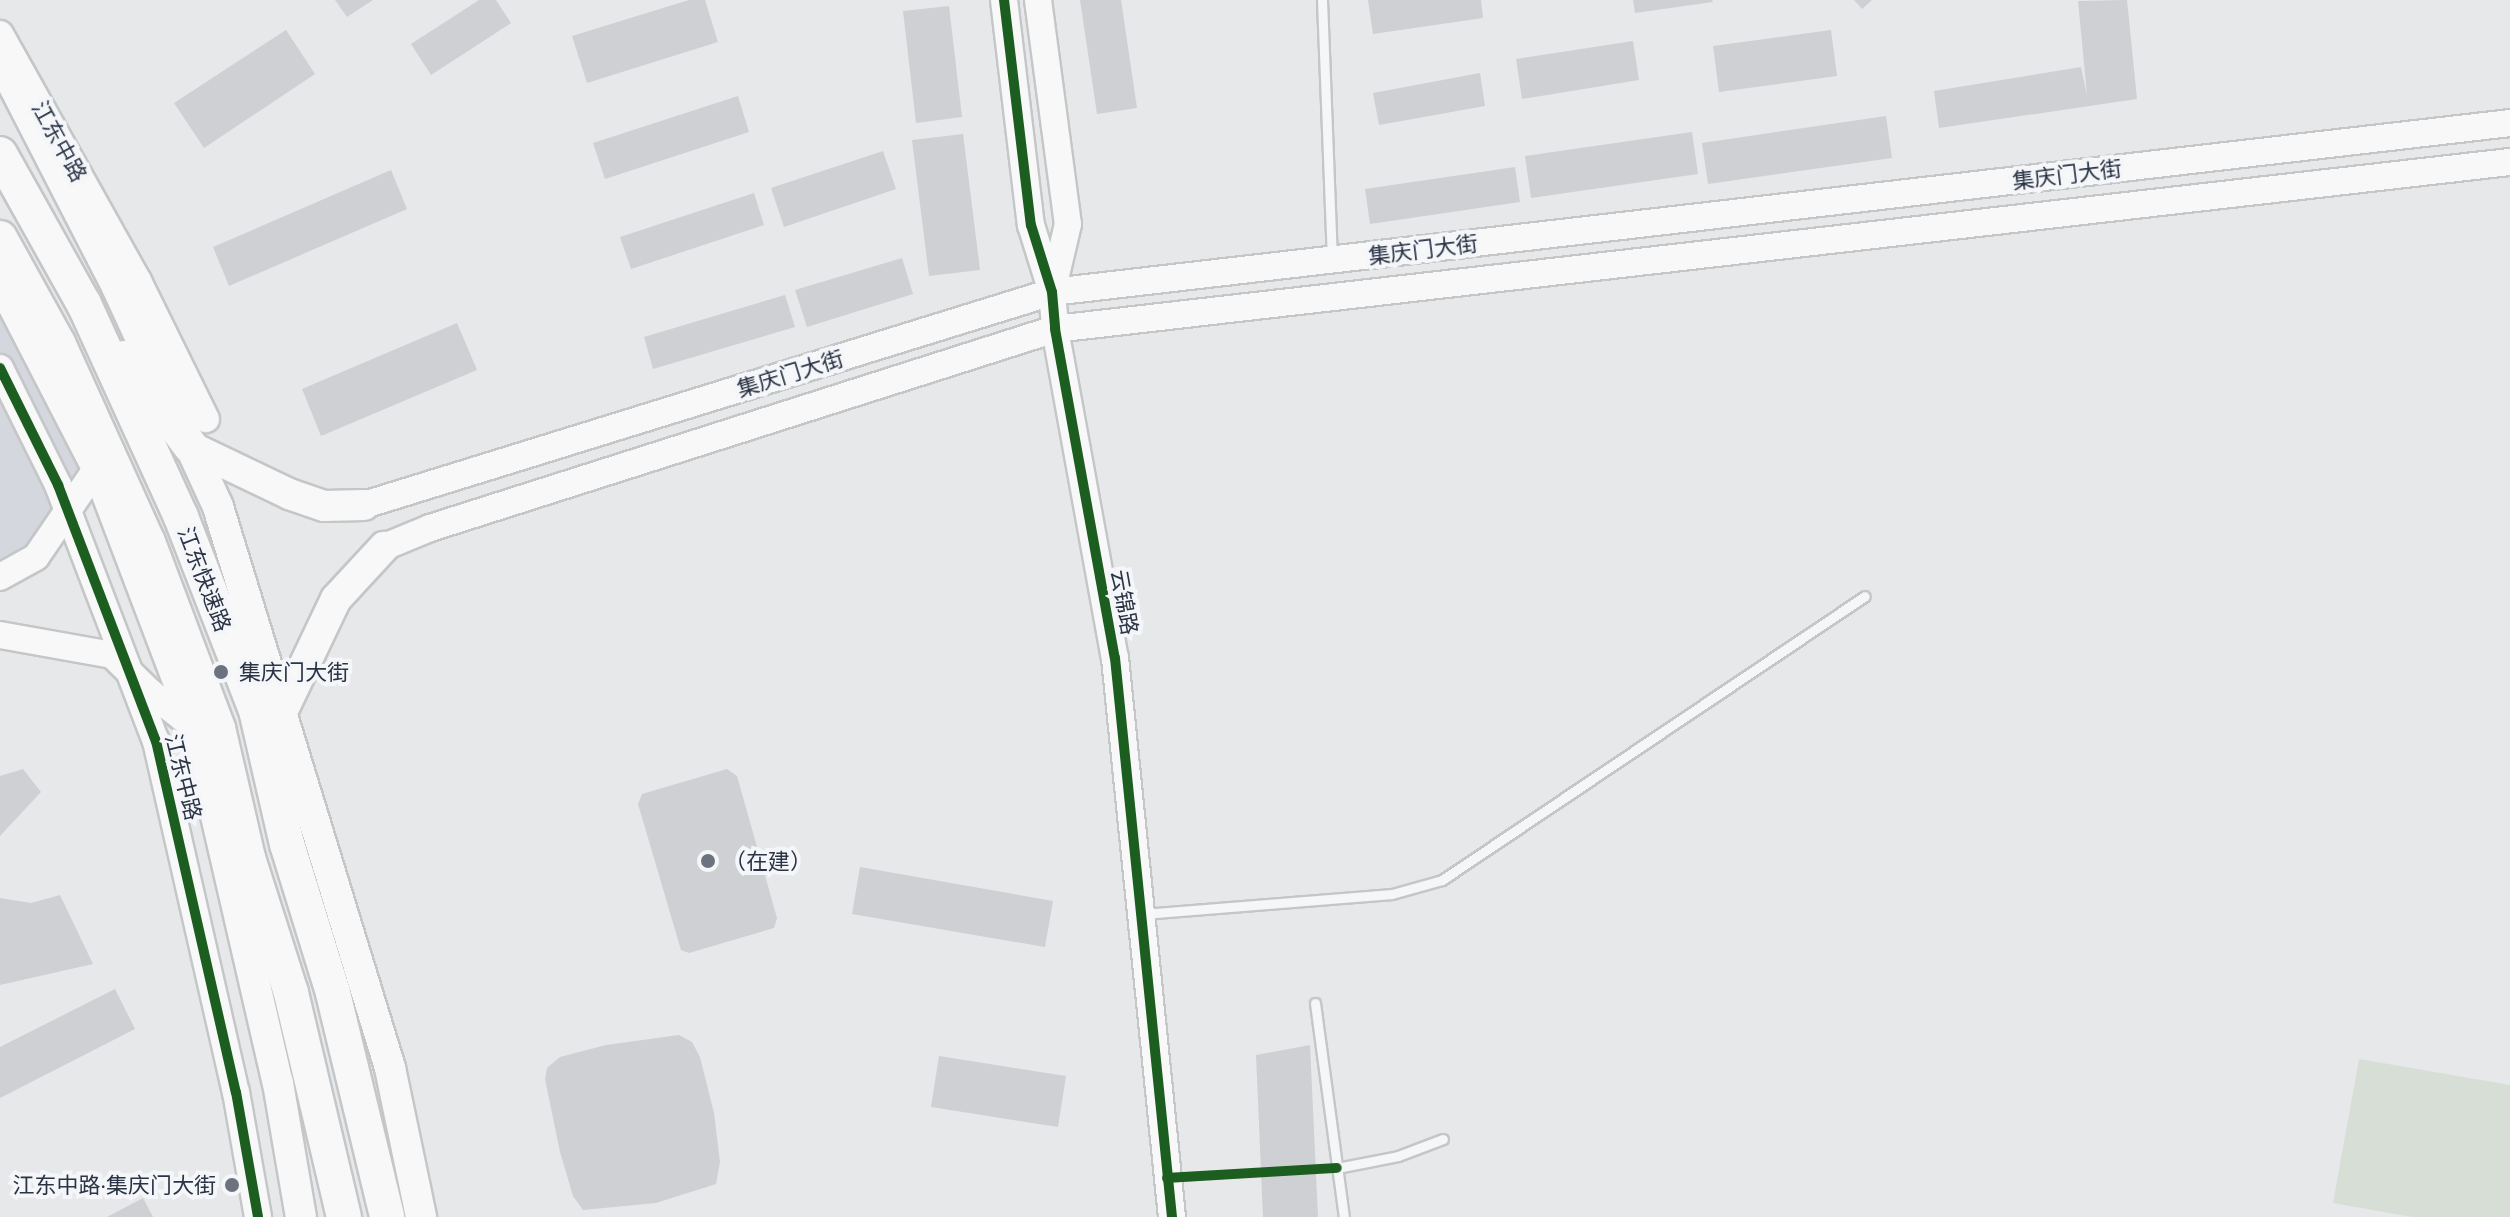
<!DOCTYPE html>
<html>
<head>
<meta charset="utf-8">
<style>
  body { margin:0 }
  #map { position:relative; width:2510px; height:1217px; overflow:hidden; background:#e6e8ea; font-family:Ubuntu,"Noto Sans SC",sans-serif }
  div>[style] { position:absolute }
  .built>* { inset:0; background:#d4d7dd }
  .green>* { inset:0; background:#d6ded6 }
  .building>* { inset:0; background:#ced0d3 }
  .roads { filter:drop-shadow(2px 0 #c4c6c8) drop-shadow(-2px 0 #c4c6c8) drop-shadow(0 2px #c4c6c8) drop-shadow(0 -2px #c4c6c8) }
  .lane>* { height:9px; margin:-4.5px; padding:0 4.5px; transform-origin:4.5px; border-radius:4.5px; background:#f5f6f7 }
  .secondary>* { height:26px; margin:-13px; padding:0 13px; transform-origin:13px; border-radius:13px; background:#f8f8f8 }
  .primary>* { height:30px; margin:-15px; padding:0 15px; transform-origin:15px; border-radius:15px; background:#f8f8f8 }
  .highway>* { height:34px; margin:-17px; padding:0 17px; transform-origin:17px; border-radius:17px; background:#f8f8f8 }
  .cycleway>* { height:10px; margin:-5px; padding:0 5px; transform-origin:5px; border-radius:5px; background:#1b5e20 }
  .dots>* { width:22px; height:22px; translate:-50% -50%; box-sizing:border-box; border:4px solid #f4f6f9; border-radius:50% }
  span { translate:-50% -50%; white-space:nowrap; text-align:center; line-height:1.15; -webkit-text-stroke:8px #f4f6f9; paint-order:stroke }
  .street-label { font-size:22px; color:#2b3445 }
  .poi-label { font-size:22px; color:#2b3445 }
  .left { translate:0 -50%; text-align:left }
  .right { translate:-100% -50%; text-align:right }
</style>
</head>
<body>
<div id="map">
  <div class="built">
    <i style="clip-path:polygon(0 280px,97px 468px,36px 557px,0 577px)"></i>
  </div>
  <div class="green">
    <i style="clip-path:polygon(2359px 1059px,2510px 1085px,2510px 1217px,2412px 1217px,2333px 1203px)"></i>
  </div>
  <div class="building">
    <i style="clip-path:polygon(335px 0,373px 0,347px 17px)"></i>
    <i style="clip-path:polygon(479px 0,496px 0,511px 23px,431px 75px,411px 44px)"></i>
    <i style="clip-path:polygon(689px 0,705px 0,718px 42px,587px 83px,572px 36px)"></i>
    <i style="clip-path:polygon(1080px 0,1121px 0,1137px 108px,1097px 114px)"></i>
    <i style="clip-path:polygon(1368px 0,1481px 0,1483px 18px,1373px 34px)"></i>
    <i style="clip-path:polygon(1633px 0,1712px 0,1713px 2px,1635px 13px)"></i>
    <i style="clip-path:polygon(1854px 0,1872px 0,1862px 9px)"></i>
    <i style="clip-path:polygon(2127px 0,2137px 99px,1939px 128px,1934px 91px,2081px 67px,2087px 95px,2078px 1px)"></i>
    <i style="clip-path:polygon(949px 6px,962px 117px,916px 123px,903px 11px)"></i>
    <i style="clip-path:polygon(286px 30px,315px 74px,204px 148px,174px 103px)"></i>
    <i style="clip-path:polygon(1831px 30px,1837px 76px,1719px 92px,1713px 46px)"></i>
    <i style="clip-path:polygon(1633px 41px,1639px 80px,1522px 99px,1516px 59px)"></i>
    <i style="clip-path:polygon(1480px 73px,1485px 106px,1379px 125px,1373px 93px)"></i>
    <i style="clip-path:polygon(738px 96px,749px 132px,605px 179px,593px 143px)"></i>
    <i style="clip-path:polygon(1886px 116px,1892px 158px,1708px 184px,1702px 143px)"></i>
    <i style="clip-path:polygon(1692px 132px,1698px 174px,1531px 198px,1525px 156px)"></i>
    <i style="clip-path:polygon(963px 134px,980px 270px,929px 276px,912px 140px)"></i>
    <i style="clip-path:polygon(883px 151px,896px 189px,784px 227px,771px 188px)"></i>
    <i style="clip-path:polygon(1515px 167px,1520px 202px,1370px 224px,1365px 189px)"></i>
    <i style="clip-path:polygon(391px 170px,407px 209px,229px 286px,213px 247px)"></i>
    <i style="clip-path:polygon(754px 193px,764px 225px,631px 269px,620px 237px)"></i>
    <i style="clip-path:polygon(902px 258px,913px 294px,807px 327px,795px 290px)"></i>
    <i style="clip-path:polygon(785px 295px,795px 327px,653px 369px,644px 337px)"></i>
    <i style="clip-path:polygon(457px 323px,477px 370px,321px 436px,302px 389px)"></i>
    <i style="clip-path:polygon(23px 769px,41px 792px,0 836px,0 776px)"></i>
    <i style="clip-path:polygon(727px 769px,737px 776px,777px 918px,774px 928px,689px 953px,681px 950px,638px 804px,642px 794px)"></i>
    <i style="clip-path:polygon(860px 867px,1053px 901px,1045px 947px,852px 914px)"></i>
    <i style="clip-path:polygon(60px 895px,93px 964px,0 985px,0 898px,31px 903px)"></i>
    <i style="clip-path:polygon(115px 989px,135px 1029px,0 1098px,0 1047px)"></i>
    <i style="clip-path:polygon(679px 1035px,692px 1042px,700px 1057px,714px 1113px,720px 1162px,716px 1184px,656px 1203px,583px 1210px,573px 1196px,560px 1152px,545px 1079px,547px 1068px,560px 1057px,606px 1045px)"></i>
    <i style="clip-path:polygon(1310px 1045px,1318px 1217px,1263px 1217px,1256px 1055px)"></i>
    <i style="clip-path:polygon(939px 1056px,1066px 1076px,1058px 1127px,931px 1107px)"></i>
    <i style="clip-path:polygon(143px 1198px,153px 1217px,107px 1217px)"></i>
  </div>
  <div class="roads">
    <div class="lane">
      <i style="left:1322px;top:0;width:256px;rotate:87.8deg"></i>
      <i style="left:1143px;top:914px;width:250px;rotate:-4.6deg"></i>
      <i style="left:1392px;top:894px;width:52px;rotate:-15.6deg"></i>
      <i style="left:1442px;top:880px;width:509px;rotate:-33.88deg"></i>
      <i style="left:1315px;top:1003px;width:216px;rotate:82.3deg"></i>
      <i style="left:1337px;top:1168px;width:62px;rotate:-11.1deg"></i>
      <i style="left:1398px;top:1156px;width:48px;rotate:-20.7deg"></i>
    </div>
    <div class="secondary">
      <i style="left:1004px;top:0;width:227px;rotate:83.2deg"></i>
      <i style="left:1031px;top:225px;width:70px;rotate:72.6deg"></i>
      <i style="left:1052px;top:292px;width:37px;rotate:85deg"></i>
      <i style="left:1055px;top:329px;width:334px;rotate:79.7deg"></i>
      <i style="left:1115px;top:658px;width:562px;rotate:84.18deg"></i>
      <i style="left:1038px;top:0;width:226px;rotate:82.4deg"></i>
      <i style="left:1068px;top:224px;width:70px;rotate:103.2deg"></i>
      <i style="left:0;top:34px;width:283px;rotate:60.8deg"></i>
      <i style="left:138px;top:281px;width:154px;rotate:63.8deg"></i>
      <i style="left:0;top:368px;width:131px;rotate:63.6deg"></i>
      <i style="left:58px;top:485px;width:274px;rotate:69.1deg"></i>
      <i style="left:156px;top:741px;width:360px;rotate:77.2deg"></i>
      <i style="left:236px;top:1092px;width:127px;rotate:80deg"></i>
      <i style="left:364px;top:505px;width:720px;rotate:-17.2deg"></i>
      <i style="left:1052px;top:292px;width:1468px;rotate:-6.61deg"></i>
      <i style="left:384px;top:547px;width:50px;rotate:-22.4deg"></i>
      <i style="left:430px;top:528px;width:656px;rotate:-17.66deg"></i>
      <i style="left:1055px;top:329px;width:1465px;rotate:-6.55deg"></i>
      <i style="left:0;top:577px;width:41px;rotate:-29.1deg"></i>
      <i style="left:36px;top:557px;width:108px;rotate:-55.6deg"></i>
      <i style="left:0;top:635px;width:114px;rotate:10.1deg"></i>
      <i style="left:112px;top:655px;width:53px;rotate:44.2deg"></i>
      <i style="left:150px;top:692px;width:59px;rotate:38.8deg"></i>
    </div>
    <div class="primary">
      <i style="left:0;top:59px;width:256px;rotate:62.8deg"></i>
      <i style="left:117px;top:287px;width:242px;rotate:65.3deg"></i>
      <i style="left:218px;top:507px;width:587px;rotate:72.95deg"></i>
      <i style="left:390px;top:1068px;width:152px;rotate:78.2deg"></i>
      <i style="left:0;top:280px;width:212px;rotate:62.7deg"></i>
      <i style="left:97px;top:468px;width:279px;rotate:69.2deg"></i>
      <i style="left:196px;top:729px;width:363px;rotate:77deg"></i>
      <i style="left:278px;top:1083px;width:136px;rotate:80.3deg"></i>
      <i style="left:191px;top:447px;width:109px;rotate:25.6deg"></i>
      <i style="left:289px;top:494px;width:37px;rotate:19deg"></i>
      <i style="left:324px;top:506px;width:40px;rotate:-1.4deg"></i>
      <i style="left:283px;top:710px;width:123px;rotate:-64.5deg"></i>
      <i style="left:336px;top:599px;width:71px;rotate:-47.3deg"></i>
    </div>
    <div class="highway">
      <i style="left:0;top:154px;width:172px;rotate:60.8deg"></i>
      <i style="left:84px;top:304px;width:234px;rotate:65.5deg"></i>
      <i style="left:181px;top:517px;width:207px;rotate:68.8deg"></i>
      <i style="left:256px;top:710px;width:138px;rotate:77deg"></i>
      <i style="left:287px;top:844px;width:156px;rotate:72.8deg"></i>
      <i style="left:333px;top:993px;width:230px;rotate:76.4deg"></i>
      <i style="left:0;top:238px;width:120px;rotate:61.1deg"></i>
      <i style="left:58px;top:343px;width:218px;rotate:65.7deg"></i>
      <i style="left:148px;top:542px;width:199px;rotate:69.4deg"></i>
      <i style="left:218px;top:728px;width:133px;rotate:77deg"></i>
      <i style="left:248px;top:858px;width:142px;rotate:72.3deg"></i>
      <i style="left:291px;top:993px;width:230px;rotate:76.7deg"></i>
      <i style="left:124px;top:358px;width:111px;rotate:53deg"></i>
    </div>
  </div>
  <div class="cycleway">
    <i style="left:1004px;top:0;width:227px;rotate:83.2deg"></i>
    <i style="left:1031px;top:225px;width:70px;rotate:72.6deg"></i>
    <i style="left:1052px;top:292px;width:37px;rotate:85deg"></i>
    <i style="left:1055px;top:329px;width:334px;rotate:79.7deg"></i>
    <i style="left:1115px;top:658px;width:562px;rotate:84.18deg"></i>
    <i style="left:0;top:368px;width:131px;rotate:63.6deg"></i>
    <i style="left:58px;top:485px;width:274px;rotate:69.1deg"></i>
    <i style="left:156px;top:741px;width:360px;rotate:77.2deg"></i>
    <i style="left:236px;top:1092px;width:127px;rotate:80deg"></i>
    <i style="left:1167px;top:1178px;width:170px;rotate:-3.4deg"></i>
  </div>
  <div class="dots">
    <i style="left:221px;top:672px;background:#6c737f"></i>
    <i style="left:708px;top:861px;background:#6c737f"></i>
    <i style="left:232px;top:1185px;background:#6c737f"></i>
  </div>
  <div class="street-label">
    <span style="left:60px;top:141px;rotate:61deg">江东中路</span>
    <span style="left:2067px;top:174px;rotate:-7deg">集庆门大街</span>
    <span style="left:1423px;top:249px;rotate:-7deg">集庆门大街</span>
    <span style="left:790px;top:373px;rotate:-17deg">集庆门大街</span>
    <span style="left:205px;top:579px;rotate:69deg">江东快速路</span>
    <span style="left:1125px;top:602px;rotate:80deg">云锦路</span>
    <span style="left:184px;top:777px;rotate:76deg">江东中路</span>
  </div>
  <div class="poi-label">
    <span class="left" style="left:239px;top:672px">集庆门大街</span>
    <span class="left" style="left:724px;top:861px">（在建）</span>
    <span class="right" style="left:216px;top:1185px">江东中路·集庆门大街</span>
  </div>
</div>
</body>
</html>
